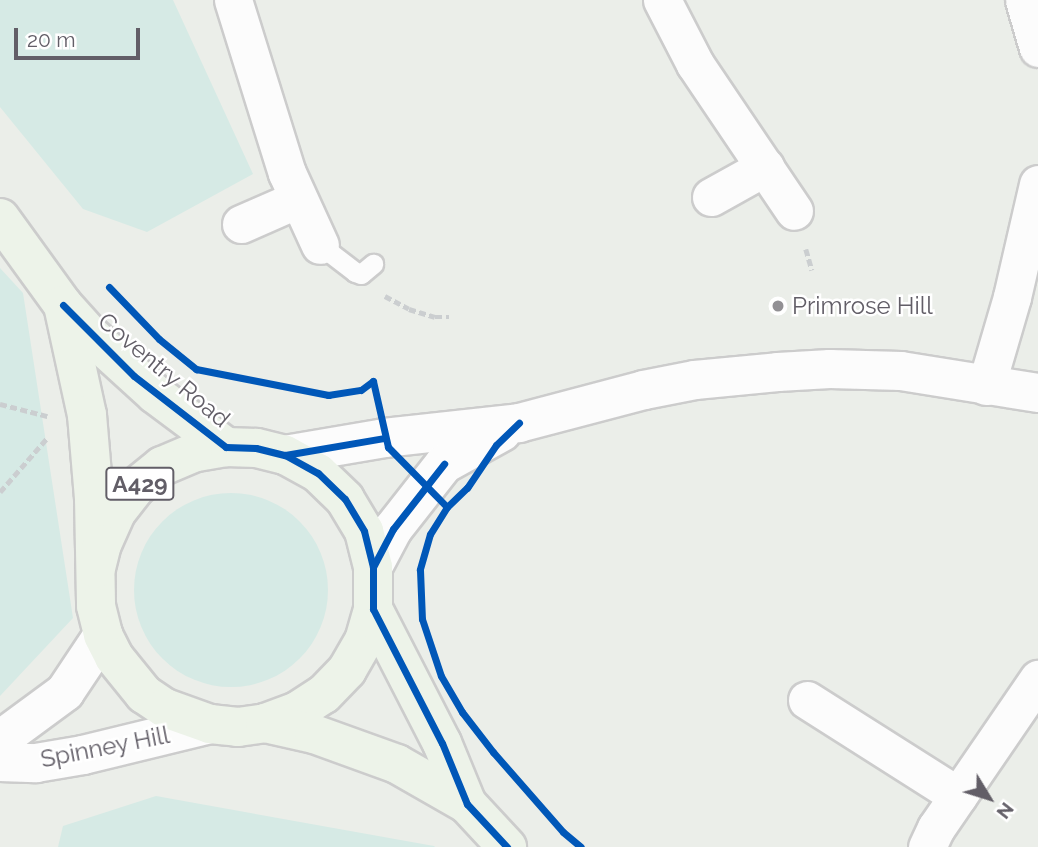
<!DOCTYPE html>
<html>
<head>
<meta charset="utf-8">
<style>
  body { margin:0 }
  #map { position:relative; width:1038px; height:847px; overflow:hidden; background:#ebeee9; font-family:Raleway,sans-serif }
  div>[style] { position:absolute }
  .green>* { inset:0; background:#d6eae5 }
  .round { border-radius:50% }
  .path>* { height:4.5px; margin-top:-2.25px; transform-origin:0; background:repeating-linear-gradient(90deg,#cbced0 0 7px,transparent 0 10.5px) }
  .roads { filter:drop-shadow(2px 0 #ccc) drop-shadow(-2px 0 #ccc) drop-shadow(0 2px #ccc) drop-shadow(0 -2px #ccc) }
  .lane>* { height:19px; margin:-9.5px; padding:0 9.5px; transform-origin:9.5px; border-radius:9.5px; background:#fcfcfc }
  .street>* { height:37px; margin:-18.5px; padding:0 18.5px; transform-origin:18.5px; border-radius:18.5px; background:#fcfcfc }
  .secondary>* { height:38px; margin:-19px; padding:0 19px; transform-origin:19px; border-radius:19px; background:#fcfcfc }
  .primary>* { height:38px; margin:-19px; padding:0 19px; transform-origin:19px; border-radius:19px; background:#edf3e9 }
  .cycleway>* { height:7px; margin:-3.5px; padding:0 3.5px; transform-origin:3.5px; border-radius:3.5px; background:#0057b8 }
  .dots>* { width:19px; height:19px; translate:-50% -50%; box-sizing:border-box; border:4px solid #fff; border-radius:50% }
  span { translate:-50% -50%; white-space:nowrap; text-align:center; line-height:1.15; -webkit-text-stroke:5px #fff; paint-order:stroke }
  .shield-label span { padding:2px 5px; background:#fff; border:2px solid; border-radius:5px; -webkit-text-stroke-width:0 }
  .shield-label { font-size:23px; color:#625e67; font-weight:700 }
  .poi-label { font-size:24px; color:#625e67 }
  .left { translate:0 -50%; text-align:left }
  .street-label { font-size:24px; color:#625e67 }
  .north { position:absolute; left:954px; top:763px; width:70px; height:70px; -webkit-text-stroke:5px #fff; paint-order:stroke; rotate:128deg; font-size:19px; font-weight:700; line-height:28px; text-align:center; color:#625e67 }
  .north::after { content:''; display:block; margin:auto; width:24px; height:32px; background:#625e67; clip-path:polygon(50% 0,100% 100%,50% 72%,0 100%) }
  .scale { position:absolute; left:14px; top:28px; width:126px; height:32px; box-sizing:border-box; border:4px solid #625e67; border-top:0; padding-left:9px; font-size:21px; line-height:24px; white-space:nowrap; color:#625e67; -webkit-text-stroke:5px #fff; paint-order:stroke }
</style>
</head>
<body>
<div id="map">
  <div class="green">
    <i style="clip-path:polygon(0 0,173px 0,253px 174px,147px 232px,83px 209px,0 107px)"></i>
    <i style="clip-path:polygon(0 268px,23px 293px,73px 618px,0 696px)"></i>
    <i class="round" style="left:134px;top:493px;width:194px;height:194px"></i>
    <i style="clip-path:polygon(156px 796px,434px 846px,435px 847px,58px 847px,63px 826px)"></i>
  </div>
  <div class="path">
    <i style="left:806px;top:249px;width:22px;rotate:74deg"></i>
    <i style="left:385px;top:296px;width:27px;rotate:28deg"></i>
    <i style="left:409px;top:309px;width:27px;rotate:17deg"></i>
    <i style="left:435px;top:317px;width:14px"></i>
    <i style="left:0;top:404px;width:49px;rotate:14.3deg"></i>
    <i style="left:0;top:492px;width:73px;rotate:-48.9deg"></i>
  </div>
  <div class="roads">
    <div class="lane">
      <i style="left:320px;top:245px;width:44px;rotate:37.6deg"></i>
      <i style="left:355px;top:272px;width:6px;rotate:18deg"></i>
      <i style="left:361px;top:274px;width:16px;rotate:-40deg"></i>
    </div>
    <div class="street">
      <i style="left:233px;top:0;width:181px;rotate:72.7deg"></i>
      <i style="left:287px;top:173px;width:79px;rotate:65.4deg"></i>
      <i style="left:662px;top:0;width:72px;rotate:62.7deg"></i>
      <i style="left:695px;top:64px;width:177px;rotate:56deg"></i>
      <i style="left:1024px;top:0;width:50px;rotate:73.7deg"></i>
      <i style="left:711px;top:197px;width:62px;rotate:-29.1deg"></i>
      <i style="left:241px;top:224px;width:62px;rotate:-23.7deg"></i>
      <i style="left:986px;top:386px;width:93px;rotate:-73.7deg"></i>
      <i style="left:1012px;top:297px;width:116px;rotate:-77deg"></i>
      <i style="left:807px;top:700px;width:179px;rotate:32.4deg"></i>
      <i style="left:927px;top:847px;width:21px;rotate:-65deg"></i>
      <i style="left:936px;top:828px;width:181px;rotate:-55.6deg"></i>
    </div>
    <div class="secondary">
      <i style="left:285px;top:455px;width:100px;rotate:-9.7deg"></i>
      <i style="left:384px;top:438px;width:136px;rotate:-6.3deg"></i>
      <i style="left:519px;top:423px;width:129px;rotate:-14.8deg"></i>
      <i style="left:644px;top:390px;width:52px;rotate:-11.1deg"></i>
      <i style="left:695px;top:380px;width:83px;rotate:-5.5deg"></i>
      <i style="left:778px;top:372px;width:52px;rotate:-3.3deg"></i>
      <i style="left:830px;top:369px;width:71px;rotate:1.6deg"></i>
      <i style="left:901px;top:371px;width:139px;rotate:9.1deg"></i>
      <i style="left:373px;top:567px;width:43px;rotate:-62.2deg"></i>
      <i style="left:393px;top:529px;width:83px;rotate:-51.9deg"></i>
      <i style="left:444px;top:464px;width:66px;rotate:-28.9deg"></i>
      <i style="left:0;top:740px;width:81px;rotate:-36.4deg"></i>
      <i style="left:65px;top:692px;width:69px;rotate:-56.3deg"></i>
      <i style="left:0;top:762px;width:36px;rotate:2deg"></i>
      <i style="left:36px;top:763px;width:48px;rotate:-9.7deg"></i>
      <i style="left:83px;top:755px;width:131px;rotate:-13.7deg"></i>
    </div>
    <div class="primary">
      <i style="left:0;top:218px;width:107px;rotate:54.1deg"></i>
      <i style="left:63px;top:305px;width:38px;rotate:48deg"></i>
      <i style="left:88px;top:333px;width:91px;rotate:42.3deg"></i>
      <i style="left:155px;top:394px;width:89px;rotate:36.7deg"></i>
      <i style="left:63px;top:305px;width:113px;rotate:77.7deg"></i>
      <i style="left:87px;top:415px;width:83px;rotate:85.2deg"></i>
      <i style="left:94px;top:498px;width:108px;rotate:88.9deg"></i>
      <i style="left:96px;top:606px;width:30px;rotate:76deg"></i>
      <i style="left:103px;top:635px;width:25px;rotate:63deg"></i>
      <i style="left:114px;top:657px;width:48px;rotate:51deg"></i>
      <i style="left:144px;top:694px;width:25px;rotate:34deg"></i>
      <i style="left:165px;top:708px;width:48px;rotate:19.6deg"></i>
      <i style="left:210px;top:724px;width:28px;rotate:6deg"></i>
      <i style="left:238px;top:727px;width:27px;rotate:-8deg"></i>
      <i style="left:265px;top:723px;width:33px;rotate:-20deg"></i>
      <i style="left:296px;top:712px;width:33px;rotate:-33deg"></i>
      <i style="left:324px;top:694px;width:33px;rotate:-46deg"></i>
      <i style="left:347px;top:670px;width:34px;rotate:-60deg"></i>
      <i style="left:364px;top:641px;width:33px;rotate:-74deg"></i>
      <i style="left:373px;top:609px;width:42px;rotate:-90deg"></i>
      <i style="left:373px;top:567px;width:37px;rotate:-104deg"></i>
      <i style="left:364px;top:531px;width:37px;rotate:-121deg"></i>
      <i style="left:345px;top:499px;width:37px;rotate:-136deg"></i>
      <i style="left:318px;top:473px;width:38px;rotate:-151deg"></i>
      <i style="left:285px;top:455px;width:30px;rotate:-166deg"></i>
      <i style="left:256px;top:448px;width:30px;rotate:-178deg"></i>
      <i style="left:226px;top:447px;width:34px;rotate:170deg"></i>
      <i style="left:193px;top:453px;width:34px;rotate:157deg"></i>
      <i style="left:162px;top:466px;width:33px;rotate:141deg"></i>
      <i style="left:136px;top:487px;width:33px;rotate:128deg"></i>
      <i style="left:116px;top:513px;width:34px;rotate:114deg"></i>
      <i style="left:102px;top:544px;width:25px;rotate:104deg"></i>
      <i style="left:373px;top:609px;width:151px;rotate:62.8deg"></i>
      <i style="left:442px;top:743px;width:66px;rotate:67.7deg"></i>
      <i style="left:265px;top:723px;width:50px;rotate:12.7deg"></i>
      <i style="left:314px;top:734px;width:88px;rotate:19.9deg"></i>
      <i style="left:397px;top:764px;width:81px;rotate:29.7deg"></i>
      <i style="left:467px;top:804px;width:59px;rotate:47.1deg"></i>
    </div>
  </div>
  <div class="cycleway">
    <i style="left:109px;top:287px;width:72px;rotate:46.1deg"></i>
    <i style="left:159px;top:339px;width:48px;rotate:39deg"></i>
    <i style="left:196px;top:369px;width:135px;rotate:11.1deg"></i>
    <i style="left:328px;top:395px;width:33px;rotate:-9deg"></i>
    <i style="left:361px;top:390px;width:15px;rotate:-37deg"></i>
    <i style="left:373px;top:381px;width:68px;rotate:77.2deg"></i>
    <i style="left:388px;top:447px;width:84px;rotate:45.5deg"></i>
    <i style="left:447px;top:507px;width:32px;rotate:122deg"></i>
    <i style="left:430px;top:534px;width:37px;rotate:106deg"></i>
    <i style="left:420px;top:570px;width:49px;rotate:87.7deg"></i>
    <i style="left:422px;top:619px;width:60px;rotate:71.6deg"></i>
    <i style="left:441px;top:676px;width:42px;rotate:59.7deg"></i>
    <i style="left:462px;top:712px;width:51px;rotate:52.2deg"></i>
    <i style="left:493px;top:752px;width:106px;rotate:48.8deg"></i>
    <i style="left:563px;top:832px;width:23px;rotate:40deg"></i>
    <i style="left:63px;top:305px;width:100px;rotate:45deg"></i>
    <i style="left:134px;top:376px;width:116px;rotate:37.7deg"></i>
    <i style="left:226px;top:447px;width:30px;rotate:2deg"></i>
    <i style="left:256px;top:448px;width:30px;rotate:14deg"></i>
    <i style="left:285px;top:455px;width:38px;rotate:29deg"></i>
    <i style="left:318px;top:473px;width:37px;rotate:44deg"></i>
    <i style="left:345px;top:499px;width:37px;rotate:59deg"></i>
    <i style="left:364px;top:531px;width:37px;rotate:76deg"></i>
    <i style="left:373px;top:567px;width:42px;rotate:90deg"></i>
    <i style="left:373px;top:609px;width:151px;rotate:62.8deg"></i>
    <i style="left:442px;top:743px;width:66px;rotate:67.7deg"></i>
    <i style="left:467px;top:804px;width:59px;rotate:47.1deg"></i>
    <i style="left:285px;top:455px;width:100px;rotate:-9.7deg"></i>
    <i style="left:447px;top:507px;width:28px;rotate:-44deg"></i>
    <i style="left:467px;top:488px;width:52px;rotate:-56deg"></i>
    <i style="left:496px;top:445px;width:32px;rotate:-44deg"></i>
    <i style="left:373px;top:567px;width:43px;rotate:-62.2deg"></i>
    <i style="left:393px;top:529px;width:83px;rotate:-51.9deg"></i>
  </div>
  <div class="dots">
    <i style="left:778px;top:306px;background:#929094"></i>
  </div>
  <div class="shield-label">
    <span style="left:140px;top:484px">A429</span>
  </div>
  <div class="poi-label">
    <span class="left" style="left:792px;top:306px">Primrose Hill</span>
  </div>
  <div class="street-label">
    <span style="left:164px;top:370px;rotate:40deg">Coventry Road</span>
    <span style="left:105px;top:747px;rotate:-11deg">Spinney Hill</span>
  </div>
  <div class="north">N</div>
  <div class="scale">20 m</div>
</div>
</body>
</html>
